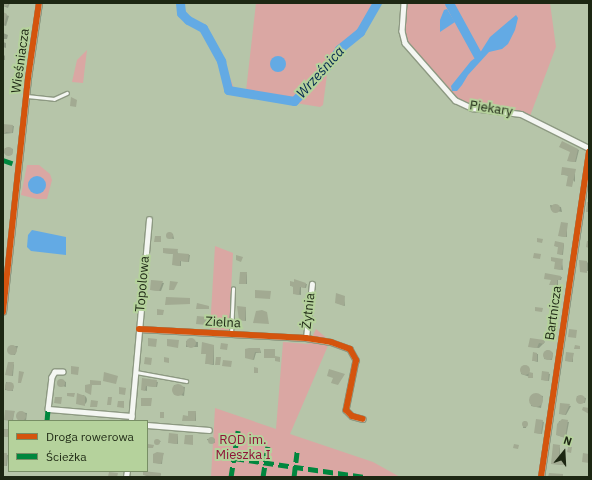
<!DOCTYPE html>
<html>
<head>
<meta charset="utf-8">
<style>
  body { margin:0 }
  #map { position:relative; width:592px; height:480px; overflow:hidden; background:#b6c5a9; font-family:"IBM Plex Sans",sans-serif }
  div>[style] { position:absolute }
  .green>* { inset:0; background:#daa7a3 }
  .water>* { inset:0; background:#63aae4 }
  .round { border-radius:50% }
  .shadow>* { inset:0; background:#0003 }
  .river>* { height:9px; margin:-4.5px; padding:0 4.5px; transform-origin:4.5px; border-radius:4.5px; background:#63aae4 }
  .building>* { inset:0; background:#a2aa92 }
  .roads { filter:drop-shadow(1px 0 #8d9982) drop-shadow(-1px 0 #8d9982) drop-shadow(0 1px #8d9982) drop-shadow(0 -1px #8d9982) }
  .lane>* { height:2.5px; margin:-1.25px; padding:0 1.25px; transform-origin:1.25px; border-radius:1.25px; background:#f4f6f2 }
  .street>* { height:4.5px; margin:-2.25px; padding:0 2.25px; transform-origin:2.25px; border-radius:2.25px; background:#f4f6f2 }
  .quiet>* { height:5px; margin-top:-2.5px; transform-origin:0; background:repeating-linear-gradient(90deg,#00873e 0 10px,transparent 0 15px) }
  .cycleway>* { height:6px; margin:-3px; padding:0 3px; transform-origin:3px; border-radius:3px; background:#d4540d }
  span { translate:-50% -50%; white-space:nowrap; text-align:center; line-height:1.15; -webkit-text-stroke:4px #b5d29c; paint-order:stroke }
  .street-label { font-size:13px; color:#1d2713 }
  .park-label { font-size:13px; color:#8f1338 }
  .water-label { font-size:14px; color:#042a4f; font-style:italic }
  .frame { position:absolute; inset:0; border:4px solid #1d2713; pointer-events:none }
  .legend { position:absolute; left:8px; top:420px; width:140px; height:52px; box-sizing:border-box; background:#b5d29c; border:1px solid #788e65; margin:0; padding:5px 7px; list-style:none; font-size:12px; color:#1d2713 }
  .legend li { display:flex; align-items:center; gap:8px; height:20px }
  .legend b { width:20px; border:1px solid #788e65 }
  .north { position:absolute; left:544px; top:432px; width:40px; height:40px; -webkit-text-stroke:3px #b5d29c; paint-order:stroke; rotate:18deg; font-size:11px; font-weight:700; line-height:16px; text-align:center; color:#1d2713 }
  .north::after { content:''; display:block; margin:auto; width:14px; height:18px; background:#1d2713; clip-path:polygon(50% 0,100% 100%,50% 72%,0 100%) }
</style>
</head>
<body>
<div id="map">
  <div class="green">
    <i style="clip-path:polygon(178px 3px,181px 3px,185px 16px,206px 28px,222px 57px,234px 88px,246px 91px,256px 3px,378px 3px,361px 32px,338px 48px,325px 67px,328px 67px,323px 105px,320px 107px,228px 92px,220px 62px,201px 29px,186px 21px,179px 13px)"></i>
    <i style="clip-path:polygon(406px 3px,550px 3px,556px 47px,530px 116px,506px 109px,472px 106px,456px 98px,406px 40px,404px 18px)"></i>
    <i style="clip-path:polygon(87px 50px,83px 83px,72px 82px,77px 60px)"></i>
    <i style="clip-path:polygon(27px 165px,39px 165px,50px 174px,52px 180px,47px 199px,37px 199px,21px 195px)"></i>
    <i style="clip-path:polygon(215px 246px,233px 253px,229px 330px,210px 329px)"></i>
    <i style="clip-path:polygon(316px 329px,330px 341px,290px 434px,373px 462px,400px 477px,211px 477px,215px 408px,276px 429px,283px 342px,309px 344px)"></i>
  </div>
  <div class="water">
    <i style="clip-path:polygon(447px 9px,455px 22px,440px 32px,440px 20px,444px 10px)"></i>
    <i style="clip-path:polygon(516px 15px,518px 18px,515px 30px,508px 44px,502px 49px,489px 52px,468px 75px,462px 85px,457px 91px,452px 91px,451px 86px,471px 61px,478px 56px,490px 37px)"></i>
    <i class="round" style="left:270px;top:56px;width:16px;height:16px"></i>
    <i class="round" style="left:28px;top:176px;width:18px;height:18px"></i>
    <i style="clip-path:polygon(32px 230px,66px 237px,66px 255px,31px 251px,27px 247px,28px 235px)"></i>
  </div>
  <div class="shadow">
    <i style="clip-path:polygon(3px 3px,10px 3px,8px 8px,3px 6px)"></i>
    <i style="clip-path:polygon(3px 14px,9px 16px,6px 26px,3px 25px)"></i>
    <i style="clip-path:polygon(3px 33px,8px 35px,7px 39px,3px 39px)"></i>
    <i style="clip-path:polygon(3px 42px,6px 43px,6px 48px,3px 47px)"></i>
    <i style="clip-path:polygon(3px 54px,5px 56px,5px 60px,3px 60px)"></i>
    <i style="clip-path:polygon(3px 125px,14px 126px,13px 133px,3px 134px)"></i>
    <i style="clip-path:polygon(562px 143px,579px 150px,576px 162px,568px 161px,571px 152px)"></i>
    <i style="clip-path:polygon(5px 148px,13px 149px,12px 155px,4px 153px)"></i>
    <i style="clip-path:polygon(575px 170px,575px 182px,569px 176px,564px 175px)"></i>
    <i style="clip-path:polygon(550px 205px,561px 207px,562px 212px,551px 210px)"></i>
    <i style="clip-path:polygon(567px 224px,567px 237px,559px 236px)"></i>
    <i style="clip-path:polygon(167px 233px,173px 234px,174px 239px,169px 238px)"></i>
    <i style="clip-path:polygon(564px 244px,563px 255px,559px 254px,559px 247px,555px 246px)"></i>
    <i style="clip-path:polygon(177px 250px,178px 254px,190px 255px,189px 262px,181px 261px,181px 266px,174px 265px,174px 254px,164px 253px)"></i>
    <i style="clip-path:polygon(562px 260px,563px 270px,557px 269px)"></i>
    <i style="clip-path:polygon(587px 262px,588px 263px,588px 271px,587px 271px)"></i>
    <i style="clip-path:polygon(247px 273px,247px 284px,241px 284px)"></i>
    <i style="clip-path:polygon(562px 277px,561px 280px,558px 280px,558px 285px,551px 285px,551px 279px,545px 279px)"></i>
    <i style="clip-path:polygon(152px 281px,164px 283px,161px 291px,151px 290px)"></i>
    <i style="clip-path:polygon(307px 284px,306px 288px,301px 287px,301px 295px,295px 294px,294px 287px,291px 286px)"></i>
    <i style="clip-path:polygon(344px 297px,345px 306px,337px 303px)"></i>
    <i style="clip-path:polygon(246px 308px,246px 321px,242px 320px,240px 320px)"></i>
    <i style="clip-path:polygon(531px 339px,544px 341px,545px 342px,539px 348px,531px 347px)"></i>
    <i style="clip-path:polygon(186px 341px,198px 342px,198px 347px,186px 347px)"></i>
    <i style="clip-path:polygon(10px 346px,18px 346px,15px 355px,9px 354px)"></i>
    <i style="clip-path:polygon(214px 346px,214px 365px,208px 364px,207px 354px,202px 353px)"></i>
    <i style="clip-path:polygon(260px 349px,261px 353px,256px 353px,254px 360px,246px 357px)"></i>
    <i style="clip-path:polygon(547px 350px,553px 353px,552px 360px,544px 359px)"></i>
    <i style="clip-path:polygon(537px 354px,538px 354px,538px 362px,534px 361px)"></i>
    <i style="clip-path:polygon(573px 354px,573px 362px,567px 361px)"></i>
    <i style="clip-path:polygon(14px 363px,13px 376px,8px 375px)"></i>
    <i style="clip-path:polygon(522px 366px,529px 367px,528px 373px,533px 374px,533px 378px,521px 374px)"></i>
    <i style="clip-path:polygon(543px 372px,550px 374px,549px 381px,543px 380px)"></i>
    <i style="clip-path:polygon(60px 379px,66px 382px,66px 387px,59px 385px)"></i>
    <i style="clip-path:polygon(143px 379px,158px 382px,157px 387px,147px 386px,147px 391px,143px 390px)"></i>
    <i style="clip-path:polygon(6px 382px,13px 384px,13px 391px,5px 390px)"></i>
    <i style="clip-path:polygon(174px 385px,185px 387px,184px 396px,173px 393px)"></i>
    <i style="clip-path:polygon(533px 394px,543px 396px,541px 408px,531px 406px)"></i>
    <i class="round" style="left:77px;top:395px;width:10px;height:10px"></i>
    <i style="clip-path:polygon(577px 396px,586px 398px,585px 403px,577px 401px)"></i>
    <i style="clip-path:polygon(561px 404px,571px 406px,566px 415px,561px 414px)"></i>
    <i style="clip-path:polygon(14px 412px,13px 421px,5px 420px)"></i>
    <i style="clip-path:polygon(18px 412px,27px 413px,26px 421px,18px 421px)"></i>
    <i style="clip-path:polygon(196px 412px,196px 421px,190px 420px,188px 417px)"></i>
    <i style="clip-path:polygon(537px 420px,544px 422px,542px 434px,536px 433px)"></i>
    <i style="clip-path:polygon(524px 421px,527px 422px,526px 428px,523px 428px)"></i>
    <i style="clip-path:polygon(559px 421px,569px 422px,566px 438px,557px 435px)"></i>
    <i style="clip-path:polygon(3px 429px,9px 429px,9px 437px,4px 436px)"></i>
    <i style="clip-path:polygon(178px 435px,178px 444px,171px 443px)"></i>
    <i style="clip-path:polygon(207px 439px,215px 439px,215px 443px,207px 440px)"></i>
    <i style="clip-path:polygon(155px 440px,161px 441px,158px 444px)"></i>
    <i style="clip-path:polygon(560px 446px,560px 456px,565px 461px,565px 465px,552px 464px)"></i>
    <i style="clip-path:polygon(3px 454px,8px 455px,7px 466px,3px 466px)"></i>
    <i style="clip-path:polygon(163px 454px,162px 464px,156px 463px)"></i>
    <i style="clip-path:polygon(144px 472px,161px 474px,160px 477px,150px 477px,144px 475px)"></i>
  </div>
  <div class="river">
    <i style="left:180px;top:3px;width:10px;rotate:84deg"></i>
    <i style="left:181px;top:13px;width:10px;rotate:45deg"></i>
    <i style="left:188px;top:20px;width:17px;rotate:28deg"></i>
    <i style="left:203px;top:28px;width:38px;rotate:61deg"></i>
    <i style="left:221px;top:61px;width:30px;rotate:76deg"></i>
    <i style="left:228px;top:90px;width:67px;rotate:9.5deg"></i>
    <i style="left:294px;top:101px;width:54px;rotate:-46.5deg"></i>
    <i style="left:331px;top:62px;width:15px;rotate:-58deg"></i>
    <i style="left:339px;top:49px;width:27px;rotate:-39deg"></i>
    <i style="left:360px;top:32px;width:34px;rotate:-60deg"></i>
    <i style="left:449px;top:3px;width:60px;rotate:61.3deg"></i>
  </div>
  <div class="building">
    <i style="clip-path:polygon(3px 3px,8px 3px,8px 5px,3px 7px)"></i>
    <i style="clip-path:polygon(3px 12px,7px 14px,4px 26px,3px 26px)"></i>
    <i style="clip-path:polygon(71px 97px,77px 100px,76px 107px,70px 106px)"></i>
    <i style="clip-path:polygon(3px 124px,13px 125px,12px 133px,6px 132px,3px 135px)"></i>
    <i style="clip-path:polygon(562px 141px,578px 149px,575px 162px,567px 161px,570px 152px,559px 147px)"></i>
    <i class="round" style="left:3.5px;top:146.5px;width:9px;height:9px"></i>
    <i style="clip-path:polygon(562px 167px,576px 169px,572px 187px,566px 186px,568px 175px,561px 175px)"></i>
    <i style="clip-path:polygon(587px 202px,589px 202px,589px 212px,586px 212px)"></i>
    <i class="round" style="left:550.5px;top:203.5px;width:9px;height:9px"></i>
    <i style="clip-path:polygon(561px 222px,568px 223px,566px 237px,558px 236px)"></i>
    <i class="round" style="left:165.5px;top:231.5px;width:7px;height:7px"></i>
    <i style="clip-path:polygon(155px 236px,161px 236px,161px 242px,154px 242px)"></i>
    <i style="clip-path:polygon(537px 238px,543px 239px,542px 243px,537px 242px)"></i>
    <i style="clip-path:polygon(555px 241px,564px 243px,562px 255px,557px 254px,558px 247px,554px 246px)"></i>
    <i style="clip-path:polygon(587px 241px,589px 241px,589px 248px,586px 247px)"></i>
    <i style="clip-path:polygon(163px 248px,178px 249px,177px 253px,189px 254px,188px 262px,180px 261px,180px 266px,172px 265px,173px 254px,163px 253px)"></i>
    <i style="clip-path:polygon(534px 253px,541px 254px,540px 259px,533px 258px)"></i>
    <i style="clip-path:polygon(236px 255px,243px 257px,241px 262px,236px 260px)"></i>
    <i style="clip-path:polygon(551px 257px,563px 259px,561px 270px,554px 269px,555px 262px,551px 261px)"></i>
    <i style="clip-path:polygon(579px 260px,587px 261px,587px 273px,580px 272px)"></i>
    <i style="clip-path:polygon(240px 272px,247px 272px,246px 284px,239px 284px)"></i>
    <i style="clip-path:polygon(545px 273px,561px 276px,560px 280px,557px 280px,557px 285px,549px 285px,551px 280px,544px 279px)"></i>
    <i style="clip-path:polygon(294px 279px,306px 283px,305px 288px,300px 287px,299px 295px,293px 294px,293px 286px,290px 286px,290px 281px,294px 282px)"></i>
    <i style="clip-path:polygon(151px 280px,163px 281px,159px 291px,150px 290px)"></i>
    <i style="clip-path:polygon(170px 281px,178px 282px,174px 290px,169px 290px)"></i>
    <i style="clip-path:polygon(255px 290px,271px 291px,270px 299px,255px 298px)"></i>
    <i style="clip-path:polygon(336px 293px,345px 296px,344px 306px,335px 303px)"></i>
    <i style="clip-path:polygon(166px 297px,190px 298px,190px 304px,165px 305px)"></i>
    <i style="clip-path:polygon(553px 301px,559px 302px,558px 309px,551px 308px)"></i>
    <i style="clip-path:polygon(197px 303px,209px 306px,209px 309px,196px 309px)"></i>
    <i style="clip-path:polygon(237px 306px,246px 307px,245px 321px,239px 320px)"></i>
    <i style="clip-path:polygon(535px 307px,543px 308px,542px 312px,535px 311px)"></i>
    <i style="clip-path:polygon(157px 309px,164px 310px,163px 315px,157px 315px)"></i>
    <i style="clip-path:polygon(262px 310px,267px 312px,269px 324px,253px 323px,256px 311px)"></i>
    <i style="clip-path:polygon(197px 316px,208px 317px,207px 325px,196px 324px)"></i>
    <i style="clip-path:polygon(569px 329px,577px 330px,576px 338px,568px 337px)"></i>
    <i class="round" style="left:186px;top:338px;width:10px;height:10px"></i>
    <i style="clip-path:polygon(148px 338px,157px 339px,156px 347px,148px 346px)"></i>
    <i style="clip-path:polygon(530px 338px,544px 340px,544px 344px,539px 343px,537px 348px,528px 347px)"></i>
    <i style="clip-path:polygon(167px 339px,179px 340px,178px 348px,167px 346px)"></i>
    <i style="clip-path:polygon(202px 342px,214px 345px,213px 364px,205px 364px,206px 354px,201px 354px)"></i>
    <i style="clip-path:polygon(221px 343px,228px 344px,227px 350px,220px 349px)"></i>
    <i style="clip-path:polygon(575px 345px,580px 346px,580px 349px,574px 349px)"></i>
    <i class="round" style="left:7px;top:345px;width:10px;height:10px"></i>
    <i style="clip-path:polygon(249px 348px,260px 348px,260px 353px,255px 352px,253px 360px,245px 358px,245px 349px)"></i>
    <i style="clip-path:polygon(264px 349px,275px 349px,275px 356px,280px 357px,280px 362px,275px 361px,275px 358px,264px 358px)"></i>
    <i class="round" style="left:543px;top:350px;width:10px;height:10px"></i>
    <i style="clip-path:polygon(533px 352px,537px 353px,537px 361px,532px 361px)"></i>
    <i style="clip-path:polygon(566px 352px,574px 353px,572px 362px,565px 361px)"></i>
    <i style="clip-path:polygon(145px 357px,152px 358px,151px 365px,144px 364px)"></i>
    <i style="clip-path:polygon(164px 357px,169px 358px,169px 363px,164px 362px)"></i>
    <i style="clip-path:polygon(216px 357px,221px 357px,220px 365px,215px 365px)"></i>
    <i style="clip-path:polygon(223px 360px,232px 361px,231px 367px,222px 366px)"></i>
    <i style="clip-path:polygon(8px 362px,14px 362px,12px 376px,5px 375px)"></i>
    <i class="round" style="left:520px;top:365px;width:10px;height:10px"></i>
    <i style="clip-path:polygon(71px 366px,79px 367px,78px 375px,71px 374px)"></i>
    <i style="clip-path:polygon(254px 367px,258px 368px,258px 373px,254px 373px)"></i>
    <i style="clip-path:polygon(329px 369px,345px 374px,338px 385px,331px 383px,333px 378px,327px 376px)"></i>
    <i style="clip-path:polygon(19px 371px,24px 372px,21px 383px,18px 383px)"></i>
    <i style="clip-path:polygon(542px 371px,549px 372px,548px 381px,541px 380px)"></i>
    <i style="clip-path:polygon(104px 372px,118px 376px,116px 384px,103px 381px)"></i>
    <i style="clip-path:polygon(529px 372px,533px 373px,533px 378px,528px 378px)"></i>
    <i style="clip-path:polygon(142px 378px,157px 380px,156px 387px,146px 386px,145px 391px,141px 390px)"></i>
    <i class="round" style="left:57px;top:379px;width:8px;height:8px"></i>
    <i style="clip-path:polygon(90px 380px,101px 381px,101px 385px,92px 385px,91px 395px,85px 392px,85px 385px,90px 384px)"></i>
    <i class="round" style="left:4.5px;top:381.5px;width:9px;height:9px"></i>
    <i class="round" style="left:172px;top:384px;width:12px;height:12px"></i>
    <i style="clip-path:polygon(119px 387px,126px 388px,125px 395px,119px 394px)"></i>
    <i style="clip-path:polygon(67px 393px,75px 393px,74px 397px,67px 396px)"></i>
    <i style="clip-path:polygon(77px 393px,85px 396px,85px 406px,76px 404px)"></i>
    <i class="round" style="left:529px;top:393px;width:14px;height:14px"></i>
    <i class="round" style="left:575.5px;top:394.5px;width:9px;height:9px"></i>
    <i style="clip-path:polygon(55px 397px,62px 397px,61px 404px,54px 403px)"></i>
    <i style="clip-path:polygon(108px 397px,112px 397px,111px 405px,107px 405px)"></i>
    <i style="clip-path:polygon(141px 398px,152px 398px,151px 406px,141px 406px)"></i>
    <i style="clip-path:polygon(91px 400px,98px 401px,97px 407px,90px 407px)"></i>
    <i style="clip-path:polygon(118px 401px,124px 401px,124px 408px,117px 407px)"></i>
    <i style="clip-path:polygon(560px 403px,570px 404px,565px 415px,559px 414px)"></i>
    <i style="clip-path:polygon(583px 407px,589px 408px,589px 414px,582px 410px)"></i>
    <i style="clip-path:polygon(5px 410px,15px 411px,12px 421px,4px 420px)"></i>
    <i class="round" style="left:16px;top:411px;width:10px;height:10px"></i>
    <i style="clip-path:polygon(188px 411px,196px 411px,195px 421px,182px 421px,183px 415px,188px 416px)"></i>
    <i style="clip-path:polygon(160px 412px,164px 412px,164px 418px,160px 418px)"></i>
    <i style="clip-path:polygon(536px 419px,543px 420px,541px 434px,534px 433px)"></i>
    <i style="clip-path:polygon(562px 419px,568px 420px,565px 438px,556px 435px,557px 424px)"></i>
    <i class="round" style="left:522px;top:421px;width:6px;height:6px"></i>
    <i class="round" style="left:2px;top:429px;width:8px;height:8px"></i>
    <i style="clip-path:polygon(169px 433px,178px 434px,177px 444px,168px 443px)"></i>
    <i style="clip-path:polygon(185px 435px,193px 435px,193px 445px,184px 444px)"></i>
    <i class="round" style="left:207.5px;top:436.5px;width:7px;height:7px"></i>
    <i class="round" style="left:154px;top:439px;width:6px;height:6px"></i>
    <i style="clip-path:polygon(148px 444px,154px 445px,153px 448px,148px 448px)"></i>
    <i style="clip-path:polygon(514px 444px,519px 445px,518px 449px,513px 448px)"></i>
    <i style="clip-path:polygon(553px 444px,560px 445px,559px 455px,560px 458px,564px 459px,564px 465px,551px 464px)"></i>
    <i style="clip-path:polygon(568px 447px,572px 447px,571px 453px,567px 452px)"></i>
    <i style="clip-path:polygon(157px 452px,164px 453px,161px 464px,153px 463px,153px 454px)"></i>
    <i style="clip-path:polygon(3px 453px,7px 453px,6px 466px,3px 466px)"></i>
    <i style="clip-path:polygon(583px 453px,589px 454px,589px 463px,582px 462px)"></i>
    <i style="clip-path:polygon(143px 471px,161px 473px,160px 477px,143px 475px)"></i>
    <i style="clip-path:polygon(109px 472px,118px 473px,117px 477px,108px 477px)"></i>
    <i style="clip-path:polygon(549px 473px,563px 474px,563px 477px,548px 477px)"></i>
  </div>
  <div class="roads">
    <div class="lane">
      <i style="left:27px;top:96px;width:27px;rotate:6deg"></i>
      <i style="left:54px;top:99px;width:14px;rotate:-25deg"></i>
      <i style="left:231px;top:335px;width:46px;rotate:-87.5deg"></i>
      <i style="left:136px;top:372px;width:51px;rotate:10.2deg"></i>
    </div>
    <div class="street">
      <i style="left:404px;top:3px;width:28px;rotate:94deg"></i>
      <i style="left:402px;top:31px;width:12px;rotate:76deg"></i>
      <i style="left:405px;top:43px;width:76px;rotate:48.7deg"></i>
      <i style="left:455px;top:100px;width:19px;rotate:25deg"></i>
      <i style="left:472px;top:108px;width:49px;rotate:7deg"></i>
      <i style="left:521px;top:114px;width:76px;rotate:26.6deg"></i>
      <i style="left:3px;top:312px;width:235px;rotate:-83.9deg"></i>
      <i style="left:28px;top:78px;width:76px;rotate:-81.7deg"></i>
      <i style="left:139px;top:329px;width:167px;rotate:3.1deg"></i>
      <i style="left:306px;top:338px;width:25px;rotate:9deg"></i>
      <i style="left:331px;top:342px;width:20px;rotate:20deg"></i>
      <i style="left:350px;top:349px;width:13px;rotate:61deg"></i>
      <i style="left:356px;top:360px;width:51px;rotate:101.3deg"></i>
      <i style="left:346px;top:410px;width:8px;rotate:45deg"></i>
      <i style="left:352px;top:416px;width:11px;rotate:15deg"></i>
      <i style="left:306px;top:338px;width:54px;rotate:-83.7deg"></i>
      <i style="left:63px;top:372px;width:8px;rotate:180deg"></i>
      <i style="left:55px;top:372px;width:6px;rotate:121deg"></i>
      <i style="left:52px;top:377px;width:32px;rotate:97deg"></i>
      <i style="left:48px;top:409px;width:84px;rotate:4.8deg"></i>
      <i style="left:131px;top:421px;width:202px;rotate:-84.9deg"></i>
      <i style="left:147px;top:425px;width:62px;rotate:4.6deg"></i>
      <i style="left:126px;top:477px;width:6px;rotate:-81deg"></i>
      <i style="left:541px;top:477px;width:329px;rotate:-81.6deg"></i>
    </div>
  </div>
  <div class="quiet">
    <i style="left:3px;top:160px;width:18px;rotate:19deg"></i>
    <i style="left:47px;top:421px;width:12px;rotate:-85deg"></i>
    <i style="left:234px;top:458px;width:132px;rotate:8.3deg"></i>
    <i style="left:231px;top:477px;width:47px;rotate:-81.3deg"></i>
    <i style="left:263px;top:477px;width:31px;rotate:-81deg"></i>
    <i style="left:294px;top:477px;width:26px;rotate:-83deg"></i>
  </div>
  <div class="cycleway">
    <i style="left:3px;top:312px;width:235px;rotate:-83.9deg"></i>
    <i style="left:28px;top:78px;width:76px;rotate:-81.7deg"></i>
    <i style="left:139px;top:329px;width:167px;rotate:3.1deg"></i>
    <i style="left:306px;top:338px;width:25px;rotate:9deg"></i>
    <i style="left:331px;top:342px;width:20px;rotate:20deg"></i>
    <i style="left:350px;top:349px;width:13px;rotate:61deg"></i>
    <i style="left:356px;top:360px;width:51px;rotate:101.3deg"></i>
    <i style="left:346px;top:410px;width:8px;rotate:45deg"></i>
    <i style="left:352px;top:416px;width:11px;rotate:15deg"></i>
    <i style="left:541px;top:477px;width:329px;rotate:-81.6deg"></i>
  </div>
  <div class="street-label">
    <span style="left:21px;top:61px;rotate:-82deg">Wieśniacza</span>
    <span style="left:491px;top:109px;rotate:9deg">Piekary</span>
    <span style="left:143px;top:284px;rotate:-85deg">Topolowa</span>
    <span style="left:309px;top:311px;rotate:-84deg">Żytnia</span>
    <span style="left:554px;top:313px;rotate:-82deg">Bartnicza</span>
    <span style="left:223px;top:323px;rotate:3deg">Zielna</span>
  </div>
  <div class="park-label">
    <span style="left:243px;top:448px">ROD im.<br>Mieszka I</span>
  </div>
  <div class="water-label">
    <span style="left:320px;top:72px;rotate:-48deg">Wrześnica</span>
  </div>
  <div class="frame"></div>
  <ul class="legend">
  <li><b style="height:5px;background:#d4540d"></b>Droga rowerowa</li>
  <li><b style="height:5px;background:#00873e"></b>Ścieżka</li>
  </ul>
  <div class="north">N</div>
</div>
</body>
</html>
